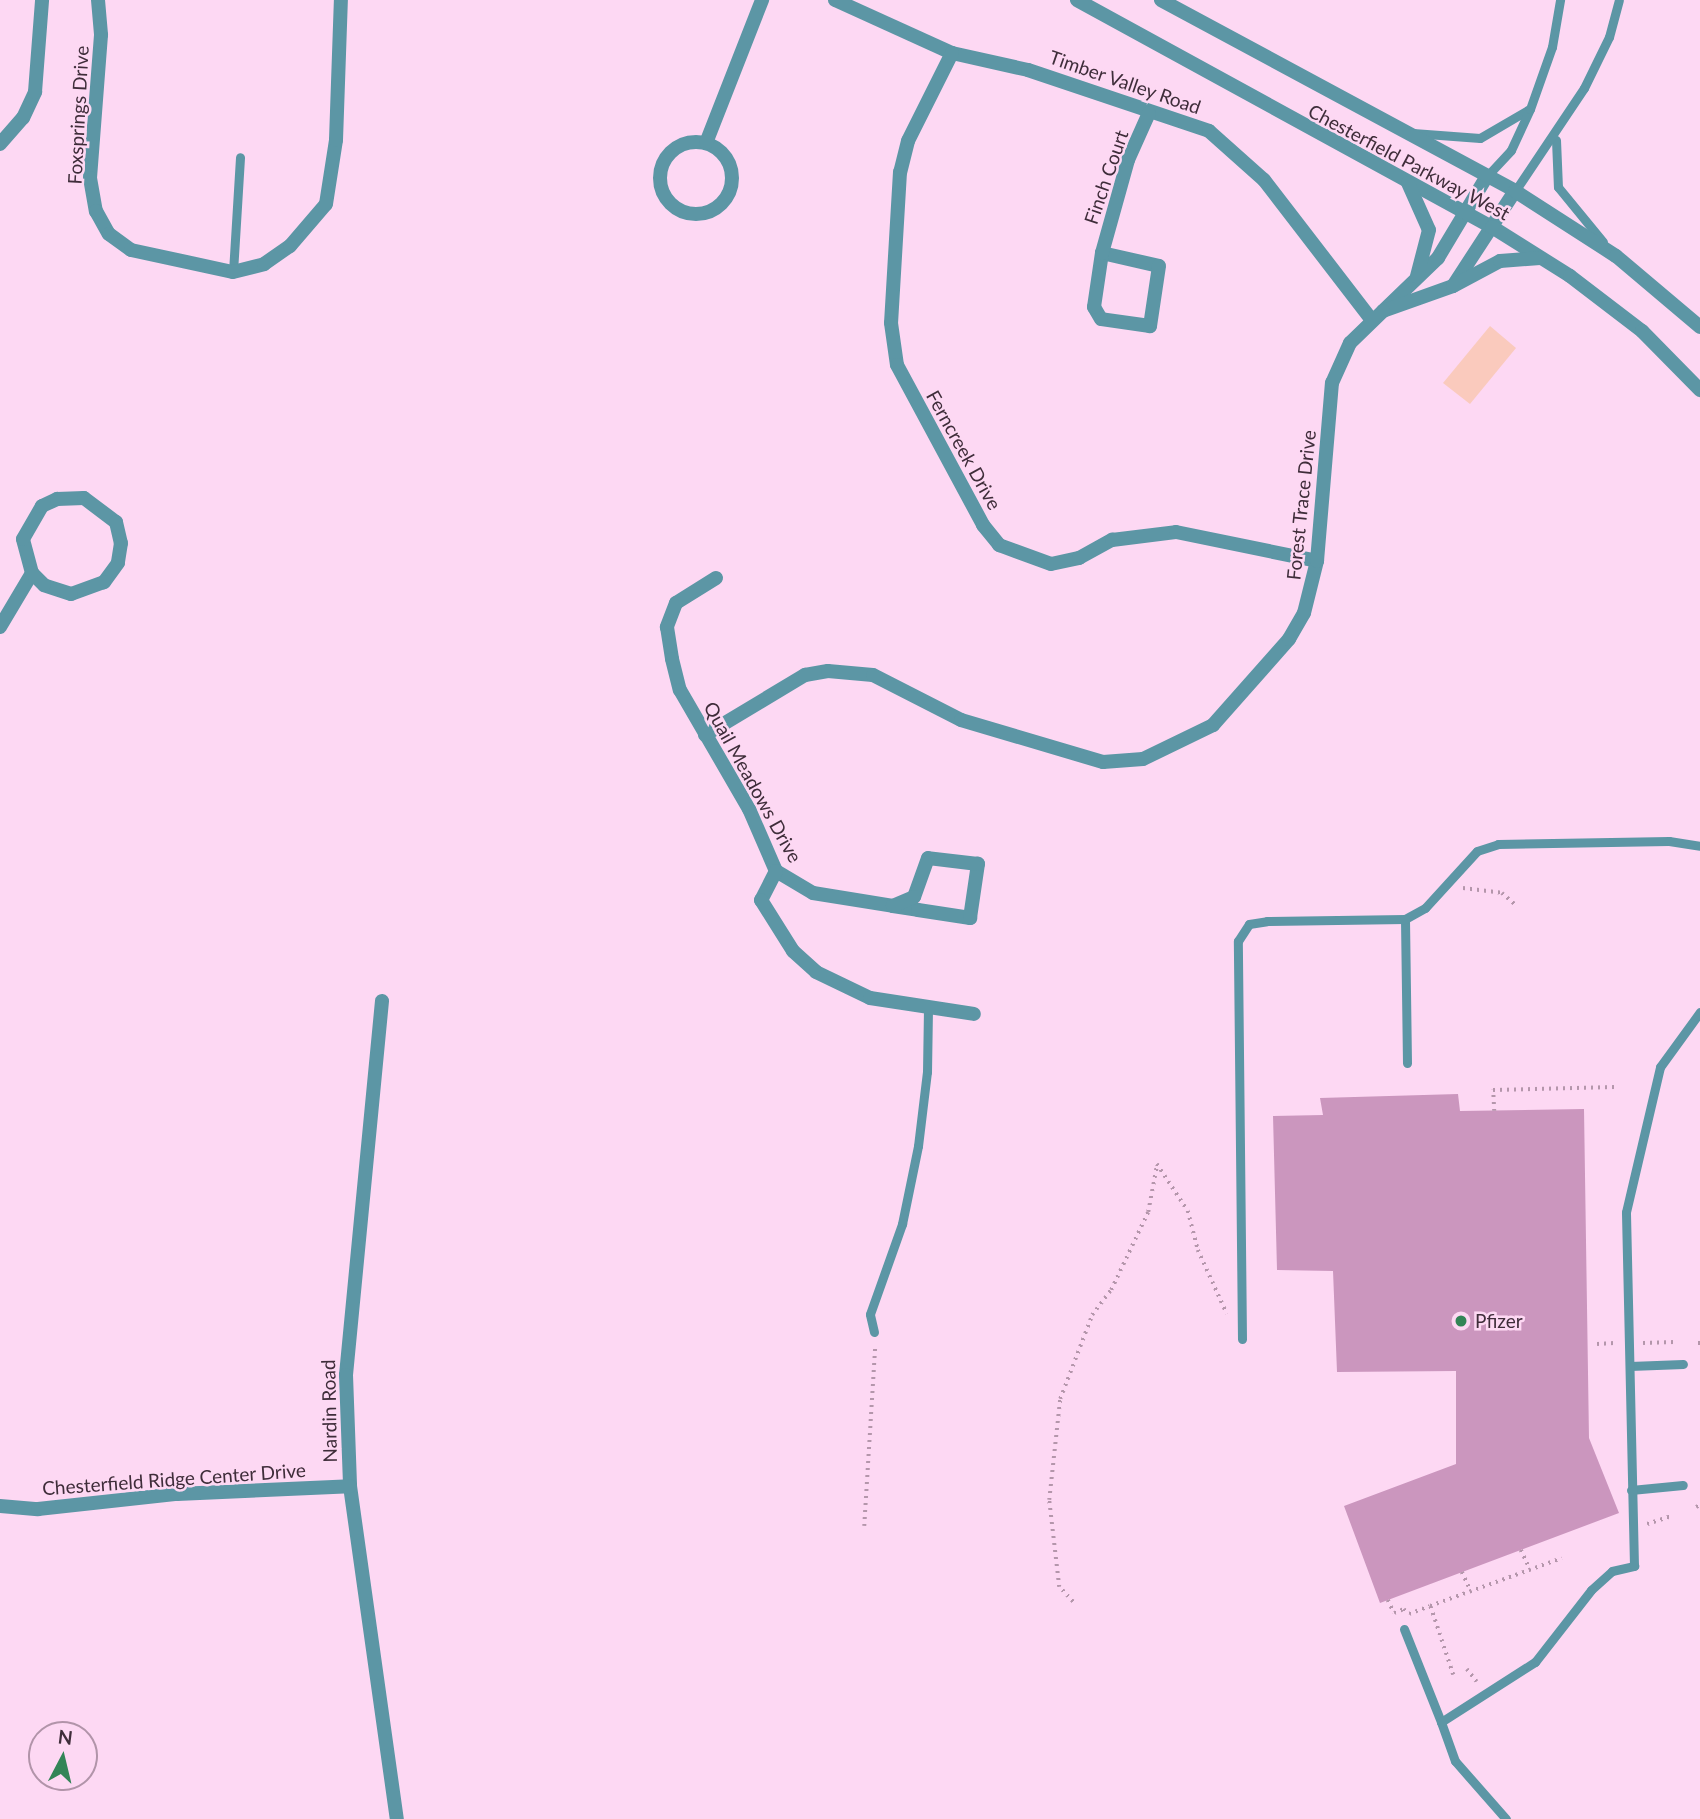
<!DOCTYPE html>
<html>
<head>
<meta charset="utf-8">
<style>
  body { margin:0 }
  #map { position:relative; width:1700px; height:1819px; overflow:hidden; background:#fdd8f3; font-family:Lato,sans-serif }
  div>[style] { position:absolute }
  .green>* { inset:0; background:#facabd }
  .building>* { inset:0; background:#cb96be }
  .path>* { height:3.5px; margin-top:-1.75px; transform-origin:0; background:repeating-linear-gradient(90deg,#b496ab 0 2px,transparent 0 7px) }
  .service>* { height:9px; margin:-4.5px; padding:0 4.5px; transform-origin:4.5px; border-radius:4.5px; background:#5c96a5 }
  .minor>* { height:14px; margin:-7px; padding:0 7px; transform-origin:7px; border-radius:7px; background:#5c96a5 }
  .minor>.ring { margin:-7px; padding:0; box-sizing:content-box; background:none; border:14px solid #5c96a5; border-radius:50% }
  .tertiary>* { height:14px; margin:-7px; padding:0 7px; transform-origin:7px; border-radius:7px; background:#5c96a5 }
  .dots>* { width:19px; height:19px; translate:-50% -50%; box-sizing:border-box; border:4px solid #fdd8f3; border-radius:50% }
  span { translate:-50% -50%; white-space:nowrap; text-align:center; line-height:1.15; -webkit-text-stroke:5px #fdd8f3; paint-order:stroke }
  .street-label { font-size:19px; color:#3f2d3a }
  .poi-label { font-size:19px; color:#3f2d3a }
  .left { translate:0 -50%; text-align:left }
  .north { position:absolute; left:28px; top:1721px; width:70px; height:70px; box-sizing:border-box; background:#fdd8f3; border:2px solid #b194a9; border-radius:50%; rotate:7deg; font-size:19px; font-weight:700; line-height:28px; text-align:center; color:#3f2d3a }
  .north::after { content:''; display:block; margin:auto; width:24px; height:32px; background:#338557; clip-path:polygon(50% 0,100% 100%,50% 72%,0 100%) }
</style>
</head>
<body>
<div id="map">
  <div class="green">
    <i style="clip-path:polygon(1490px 326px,1516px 348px,1470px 404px,1443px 383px)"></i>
  </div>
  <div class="building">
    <i style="clip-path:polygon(1458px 1094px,1460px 1111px,1584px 1109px,1589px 1438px,1619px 1513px,1380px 1603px,1344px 1506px,1456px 1464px,1456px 1371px,1337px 1372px,1333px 1271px,1277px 1270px,1273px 1116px,1323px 1115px,1320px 1098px)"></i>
  </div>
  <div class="path">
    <i style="left:1463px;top:888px;width:39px;rotate:7deg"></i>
    <i style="left:1502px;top:893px;width:18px;rotate:41deg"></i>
    <i style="left:1494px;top:1111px;width:21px;rotate:-93deg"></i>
    <i style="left:1493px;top:1090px;width:122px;rotate:-1.4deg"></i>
    <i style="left:1643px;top:1343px;width:31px;rotate:-2deg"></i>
    <i style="left:1698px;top:1343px;width:2px"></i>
    <i style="left:1597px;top:1344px;width:17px;rotate:-3deg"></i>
    <i style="left:1696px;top:1507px;width:4px;rotate:-27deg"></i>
    <i style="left:1647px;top:1524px;width:25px;rotate:-18deg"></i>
    <i style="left:864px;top:1526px;width:182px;rotate:-86.5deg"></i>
    <i style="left:1521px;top:1550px;width:21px;rotate:65deg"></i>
    <i style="left:1462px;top:1572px;width:21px;rotate:65deg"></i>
    <i style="left:1388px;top:1600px;width:14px;rotate:65deg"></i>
    <i style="left:1394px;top:1613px;width:11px;rotate:-22deg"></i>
    <i style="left:1404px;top:1609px;width:7px;rotate:56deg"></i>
    <i style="left:1073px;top:1602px;width:21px;rotate:-133deg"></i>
    <i style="left:1059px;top:1587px;width:88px;rotate:-96.6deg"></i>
    <i style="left:1049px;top:1500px;width:102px;rotate:-83.8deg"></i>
    <i style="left:1060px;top:1399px;width:90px;rotate:-69.1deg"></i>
    <i style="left:1092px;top:1315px;width:31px;rotate:-53deg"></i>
    <i style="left:1111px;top:1290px;width:86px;rotate:-64.6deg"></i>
    <i style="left:1148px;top:1212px;width:49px;rotate:-79.4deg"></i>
    <i style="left:1157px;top:1164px;width:56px;rotate:56.6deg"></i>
    <i style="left:1188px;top:1211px;width:40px;rotate:75.6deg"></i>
    <i style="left:1198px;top:1250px;width:70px;rotate:65.6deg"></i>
    <i style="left:1409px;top:1614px;width:22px;rotate:-21deg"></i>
    <i style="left:1467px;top:1669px;width:16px;rotate:52deg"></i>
    <i style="left:1453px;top:1675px;width:73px;rotate:-108.4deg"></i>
    <i style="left:1430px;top:1606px;width:140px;rotate:-20deg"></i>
  </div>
  <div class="service">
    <i style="left:1413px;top:133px;width:67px;rotate:4.3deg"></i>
    <i style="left:1480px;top:138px;width:56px;rotate:-30.3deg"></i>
    <i style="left:1556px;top:140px;width:47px;rotate:87.6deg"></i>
    <i style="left:1558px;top:187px;width:71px;rotate:50.7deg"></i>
    <i style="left:1487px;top:176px;width:35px;rotate:-47deg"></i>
    <i style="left:1511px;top:150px;width:45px;rotate:-65.1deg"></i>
    <i style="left:1530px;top:109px;width:66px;rotate:-70.5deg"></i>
    <i style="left:1552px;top:47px;width:48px;rotate:-80.3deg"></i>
    <i style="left:1515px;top:191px;width:124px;rotate:-56.2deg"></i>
    <i style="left:1584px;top:88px;width:57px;rotate:-63.9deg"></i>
    <i style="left:1609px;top:37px;width:38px;rotate:-75deg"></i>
    <i style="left:233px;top:272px;width:115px;rotate:-86.5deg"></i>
    <i style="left:1407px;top:1063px;width:144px;rotate:-90.8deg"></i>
    <i style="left:1405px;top:919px;width:23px;rotate:-29deg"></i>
    <i style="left:1425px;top:908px;width:77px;rotate:-47.6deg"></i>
    <i style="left:1477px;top:851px;width:22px;rotate:-18deg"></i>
    <i style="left:1498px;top:844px;width:171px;rotate:-1deg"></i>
    <i style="left:1669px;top:841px;width:31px;rotate:9deg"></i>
    <i style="left:874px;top:1332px;width:18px;rotate:-103deg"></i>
    <i style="left:870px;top:1314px;width:96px;rotate:-70.4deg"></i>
    <i style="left:902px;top:1224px;width:80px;rotate:-78.4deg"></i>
    <i style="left:918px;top:1146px;width:75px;rotate:-83.1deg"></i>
    <i style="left:927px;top:1072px;width:65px;rotate:-89.1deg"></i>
    <i style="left:1242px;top:1339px;width:398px;rotate:-90.6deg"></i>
    <i style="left:1238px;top:941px;width:20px;rotate:-57deg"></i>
    <i style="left:1249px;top:924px;width:18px;rotate:-9deg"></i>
    <i style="left:1267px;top:921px;width:138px;rotate:-0.8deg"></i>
    <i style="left:1630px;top:1366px;width:53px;rotate:-2.2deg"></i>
    <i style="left:1631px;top:1490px;width:52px;rotate:-5.5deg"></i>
    <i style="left:1404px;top:1629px;width:100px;rotate:68.3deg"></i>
    <i style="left:1506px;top:1819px;width:77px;rotate:-131.3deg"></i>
    <i style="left:1455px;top:1761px;width:41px;rotate:-109.7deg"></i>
    <i style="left:1441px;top:1722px;width:112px;rotate:-32.6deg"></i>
    <i style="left:1535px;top:1662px;width:91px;rotate:-52.1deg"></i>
    <i style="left:1591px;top:1590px;width:28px;rotate:-42deg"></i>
    <i style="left:1612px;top:1571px;width:23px;rotate:-13deg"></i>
    <i style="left:1634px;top:1566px;width:354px;rotate:-91.3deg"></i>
    <i style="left:1626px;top:1212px;width:149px;rotate:-76.8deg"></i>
    <i style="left:1660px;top:1067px;width:68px;rotate:-54deg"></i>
  </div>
  <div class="minor">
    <i style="left:98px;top:0;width:35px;rotate:85deg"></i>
    <i style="left:101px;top:35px;width:143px;rotate:94.4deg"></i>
    <i style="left:90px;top:178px;width:34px;rotate:80deg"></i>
    <i style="left:96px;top:211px;width:26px;rotate:61deg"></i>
    <i style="left:109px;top:234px;width:27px;rotate:36deg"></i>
    <i style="left:131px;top:250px;width:104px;rotate:12.2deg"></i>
    <i style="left:233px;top:272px;width:32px;rotate:-14deg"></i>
    <i style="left:264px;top:264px;width:32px;rotate:-35deg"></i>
    <i style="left:290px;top:246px;width:55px;rotate:-49.4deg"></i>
    <i style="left:326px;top:204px;width:65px;rotate:-81.1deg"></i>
    <i style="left:336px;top:140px;width:140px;rotate:-88deg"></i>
    <i style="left:835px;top:0;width:128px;rotate:24.4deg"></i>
    <i style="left:952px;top:53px;width:78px;rotate:12.6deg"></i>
    <i style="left:1028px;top:70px;width:191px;rotate:18.6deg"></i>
    <i style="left:1209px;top:131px;width:74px;rotate:41.7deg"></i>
    <i style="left:1264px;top:180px;width:175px;rotate:52.4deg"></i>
    <i style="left:952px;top:53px;width:98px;rotate:116.6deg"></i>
    <i style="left:908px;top:141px;width:32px;rotate:104deg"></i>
    <i style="left:900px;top:172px;width:151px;rotate:93.4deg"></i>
    <i style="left:891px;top:323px;width:42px;rotate:81.9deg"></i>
    <i style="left:897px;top:365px;width:182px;rotate:61.7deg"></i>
    <i style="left:983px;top:525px;width:26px;rotate:51deg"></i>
    <i style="left:999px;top:545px;width:55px;rotate:20.1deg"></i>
    <i style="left:1051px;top:564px;width:29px;rotate:-12deg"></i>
    <i style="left:1079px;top:558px;width:38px;rotate:-29deg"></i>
    <i style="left:1112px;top:540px;width:64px;rotate:-7.1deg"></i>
    <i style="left:1176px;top:532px;width:144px;rotate:11.6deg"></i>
    <i class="ring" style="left:660px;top:142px;width:58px;height:58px"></i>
    <i style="left:706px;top:143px;width:154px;rotate:-68.6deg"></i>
    <i style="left:0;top:144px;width:35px;rotate:-49deg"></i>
    <i style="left:23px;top:118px;width:29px;rotate:-65deg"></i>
    <i style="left:35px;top:92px;width:92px;rotate:-85.6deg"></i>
    <i style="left:1487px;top:176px;width:96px;rotate:120.9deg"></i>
    <i style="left:1438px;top:258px;width:76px;rotate:136.1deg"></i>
    <i style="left:1383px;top:311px;width:74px;rotate:-19.7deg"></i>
    <i style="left:1453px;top:286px;width:113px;rotate:-56.9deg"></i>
    <i style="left:1102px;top:253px;width:58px;rotate:12.8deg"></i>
    <i style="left:1159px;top:266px;width:61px;rotate:98.5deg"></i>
    <i style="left:1150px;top:326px;width:49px;rotate:-171.9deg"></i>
    <i style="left:1101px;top:319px;width:14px;rotate:-120deg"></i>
    <i style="left:1094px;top:307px;width:55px;rotate:-81.6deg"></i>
    <i style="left:1102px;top:253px;width:97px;rotate:-74.4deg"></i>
    <i style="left:1128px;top:160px;width:51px;rotate:-65.9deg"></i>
    <i style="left:716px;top:578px;width:47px;rotate:148deg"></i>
    <i style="left:676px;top:603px;width:26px;rotate:111deg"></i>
    <i style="left:667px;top:627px;width:32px;rotate:81deg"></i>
    <i style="left:672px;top:659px;width:32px;rotate:76deg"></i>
    <i style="left:680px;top:690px;width:138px;rotate:59.9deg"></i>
    <i style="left:749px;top:809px;width:68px;rotate:66.5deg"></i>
    <i style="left:776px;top:871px;width:43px;rotate:30.7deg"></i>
    <i style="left:813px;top:893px;width:81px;rotate:9.2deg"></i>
    <i style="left:893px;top:906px;width:25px;rotate:9deg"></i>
    <i style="left:918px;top:910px;width:53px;rotate:8.7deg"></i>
    <i style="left:970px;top:918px;width:55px;rotate:-81.6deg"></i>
    <i style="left:978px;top:864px;width:50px;rotate:-173.2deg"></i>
    <i style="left:928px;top:858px;width:41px;rotate:109.7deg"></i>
    <i style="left:914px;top:897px;width:23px;rotate:157deg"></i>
    <i style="left:0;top:627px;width:63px;rotate:-59.3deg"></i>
    <i style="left:32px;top:573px;width:35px;rotate:-105deg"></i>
    <i style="left:23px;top:539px;width:38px;rotate:-60deg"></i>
    <i style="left:42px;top:506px;width:17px;rotate:-25deg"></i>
    <i style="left:57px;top:499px;width:27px;rotate:-2deg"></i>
    <i style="left:84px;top:498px;width:40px;rotate:37deg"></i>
    <i style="left:116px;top:522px;width:22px;rotate:77deg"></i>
    <i style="left:121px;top:543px;width:20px;rotate:99deg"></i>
    <i style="left:118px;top:563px;width:24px;rotate:126deg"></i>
    <i style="left:104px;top:582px;width:35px;rotate:160deg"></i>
    <i style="left:71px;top:594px;width:28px;rotate:-162deg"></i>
    <i style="left:44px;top:585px;width:17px;rotate:-135deg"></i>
    <i style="left:705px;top:735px;width:117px;rotate:-31deg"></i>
    <i style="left:805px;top:675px;width:23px;rotate:-10deg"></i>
    <i style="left:828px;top:671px;width:45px;rotate:5.1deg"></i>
    <i style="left:873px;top:675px;width:99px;rotate:27.1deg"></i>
    <i style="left:961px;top:720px;width:148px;rotate:16.5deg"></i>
    <i style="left:1103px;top:762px;width:40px;rotate:-4.3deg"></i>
    <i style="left:1143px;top:759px;width:78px;rotate:-25.9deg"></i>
    <i style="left:1213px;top:725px;width:115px;rotate:-48.5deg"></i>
    <i style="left:1289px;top:639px;width:30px;rotate:-60deg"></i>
    <i style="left:1304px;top:613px;width:54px;rotate:-76deg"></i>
    <i style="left:1317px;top:561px;width:179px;rotate:-85.2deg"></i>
    <i style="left:1332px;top:383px;width:44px;rotate:-65.8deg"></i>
    <i style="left:1350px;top:343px;width:46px;rotate:-44.1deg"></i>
    <i style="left:776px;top:871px;width:33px;rotate:117deg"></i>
    <i style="left:761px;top:900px;width:60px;rotate:57.9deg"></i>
    <i style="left:793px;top:951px;width:31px;rotate:42deg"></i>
    <i style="left:816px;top:972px;width:60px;rotate:25.7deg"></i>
    <i style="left:870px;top:998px;width:105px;rotate:8.7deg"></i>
    <i style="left:382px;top:1001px;width:376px;rotate:95.5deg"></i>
    <i style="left:346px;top:1375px;width:111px;rotate:87.9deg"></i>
    <i style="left:350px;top:1486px;width:336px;rotate:82deg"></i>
    <i style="left:0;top:1506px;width:38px;rotate:5deg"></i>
    <i style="left:38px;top:1509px;width:140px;rotate:-6.2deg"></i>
    <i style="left:177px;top:1494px;width:173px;rotate:-2.6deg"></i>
  </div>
  <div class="tertiary">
    <i style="left:1077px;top:0;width:473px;rotate:28.7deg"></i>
    <i style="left:1492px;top:227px;width:92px;rotate:32.1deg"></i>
    <i style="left:1570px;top:276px;width:91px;rotate:37.4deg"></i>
    <i style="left:1642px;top:331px;width:83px;rotate:45.5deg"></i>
    <i style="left:1161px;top:0;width:402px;rotate:28.3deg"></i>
    <i style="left:1515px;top:191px;width:120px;rotate:32.8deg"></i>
    <i style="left:1616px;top:256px;width:110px;rotate:40.2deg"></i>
    <i style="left:1408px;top:183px;width:51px;rotate:65.9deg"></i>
    <i style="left:1429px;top:230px;width:48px;rotate:104.6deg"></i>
    <i style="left:1453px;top:286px;width:53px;rotate:-28deg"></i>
    <i style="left:1500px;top:261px;width:40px;rotate:-4.3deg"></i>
  </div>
  <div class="dots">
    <i style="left:1461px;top:1321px;background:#338557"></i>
  </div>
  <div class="street-label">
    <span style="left:1125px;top:82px;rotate:19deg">Timber Valley Road</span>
    <span style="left:78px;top:115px;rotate:-87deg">Foxsprings Drive</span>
    <span style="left:1409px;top:162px;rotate:28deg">Chesterfield Parkway West</span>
    <span style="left:1106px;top:177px;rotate:-71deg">Finch Court</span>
    <span style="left:964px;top:450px;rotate:61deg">Ferncreek Drive</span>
    <span style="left:1301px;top:505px;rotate:-84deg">Forest Trace Drive</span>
    <span style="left:753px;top:782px;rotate:61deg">Quail Meadows Drive</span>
    <span style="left:329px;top:1411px;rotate:-91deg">Nardin Road</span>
    <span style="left:174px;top:1479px;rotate:-4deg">Chesterfield Ridge Center Drive</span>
  </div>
  <div class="poi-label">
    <span class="left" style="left:1475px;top:1321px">Pfizer</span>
  </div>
  <div class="north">N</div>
</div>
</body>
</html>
